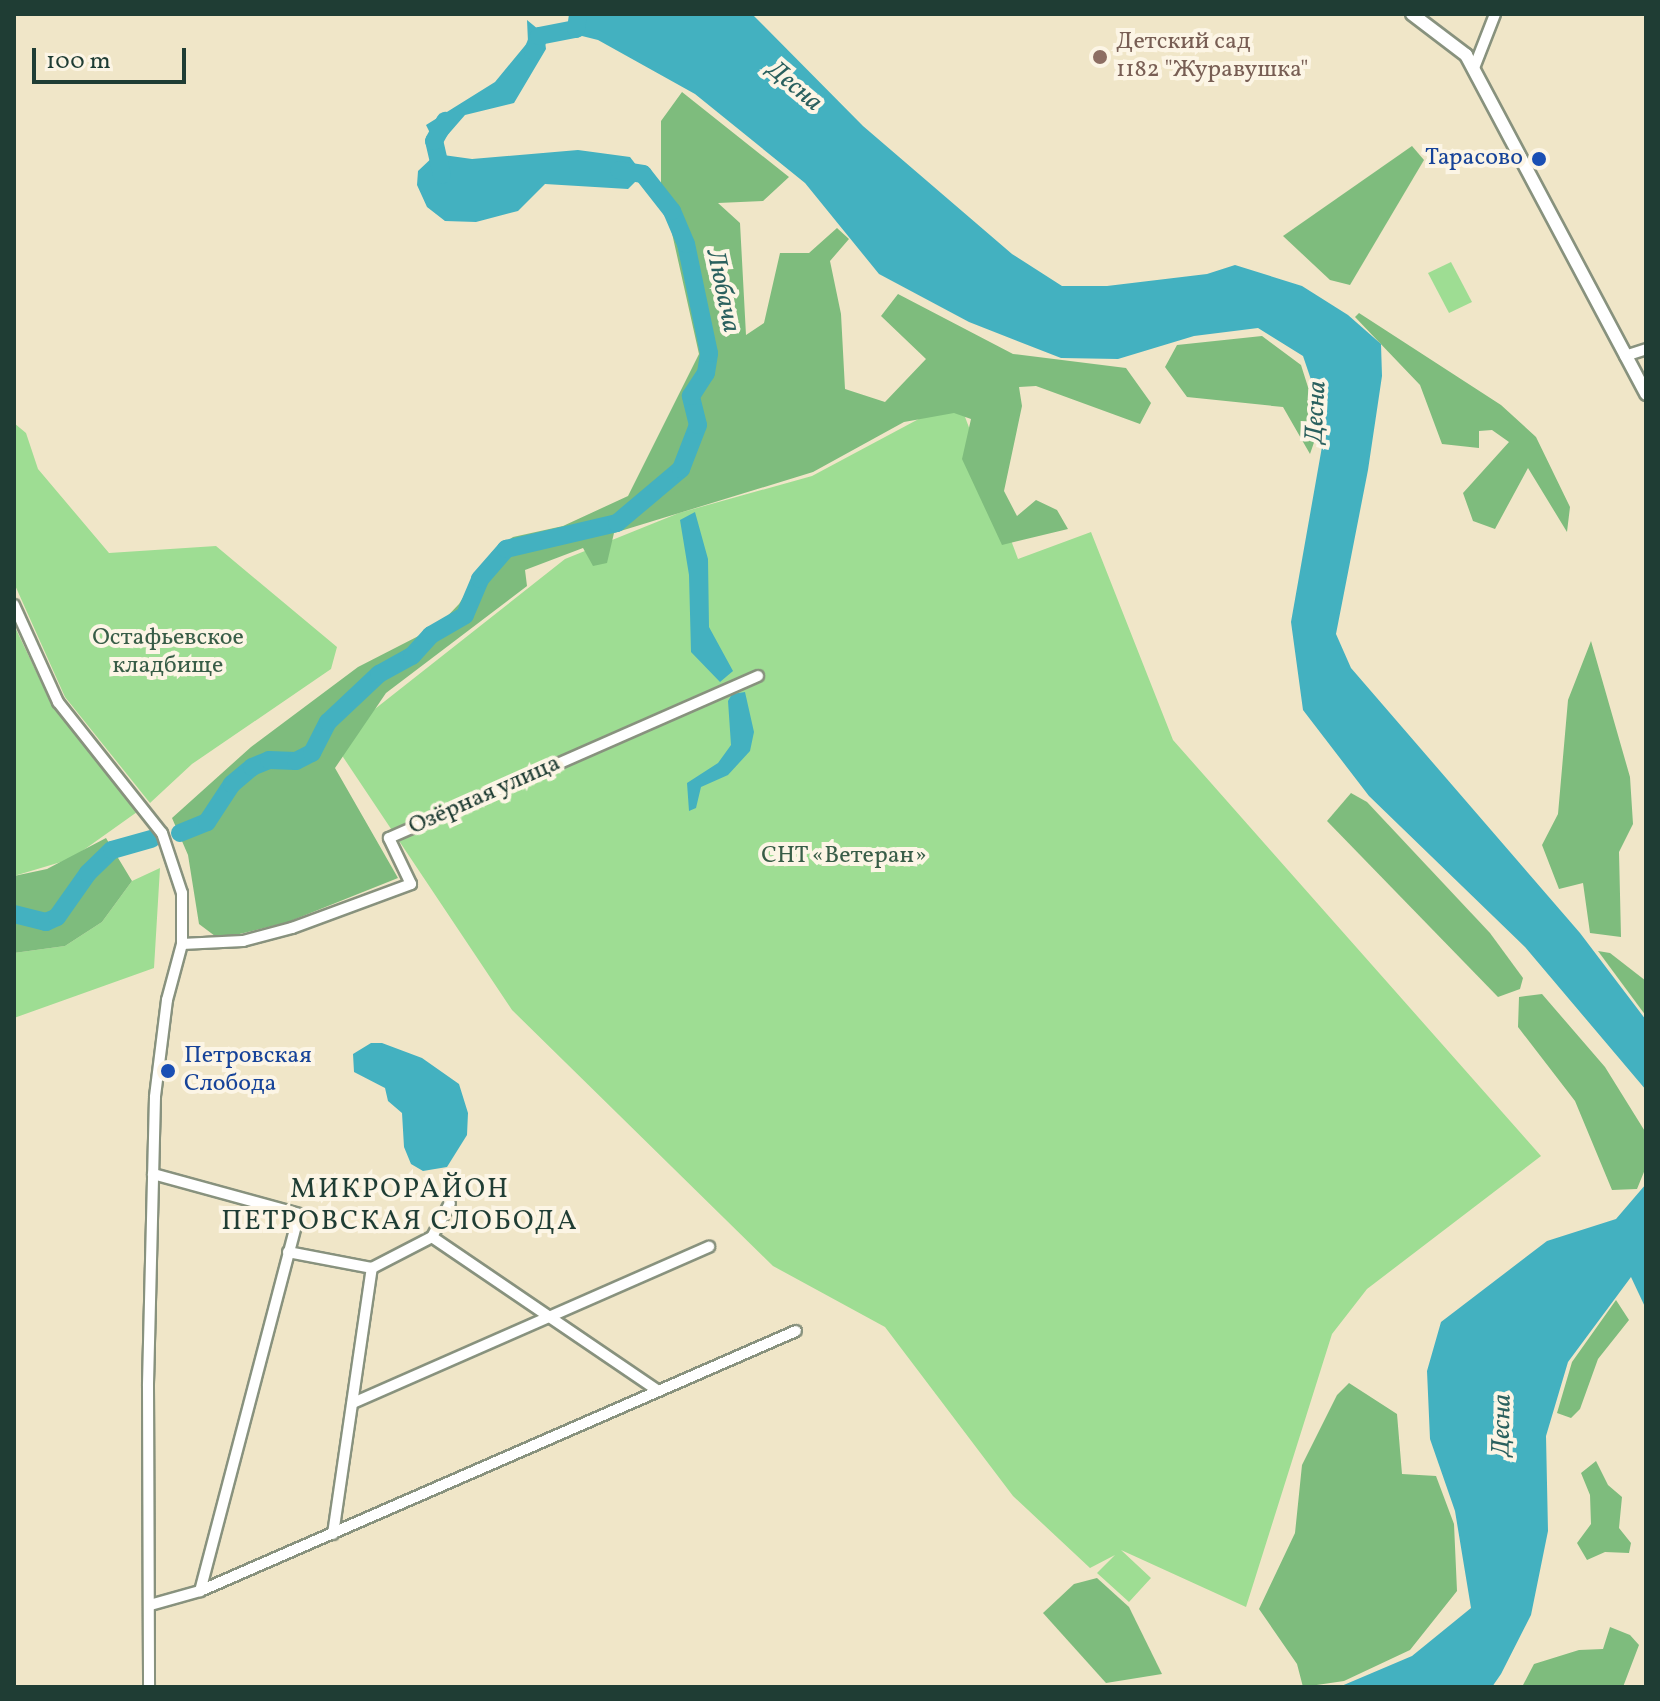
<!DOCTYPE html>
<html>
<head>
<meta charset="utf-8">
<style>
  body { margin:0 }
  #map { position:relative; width:1660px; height:1701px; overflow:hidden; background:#f0e6c8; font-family:Vollkorn,serif }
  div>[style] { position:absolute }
  .green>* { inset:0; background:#9edd93 }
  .forest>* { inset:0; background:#7ebc7d }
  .water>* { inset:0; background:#43b1c0 }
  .river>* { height:18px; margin:-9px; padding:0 9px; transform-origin:9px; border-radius:9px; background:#43b1c0 }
  .roads { filter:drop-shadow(2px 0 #88927e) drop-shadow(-2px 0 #88927e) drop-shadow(0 2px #88927e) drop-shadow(0 -2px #88927e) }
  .minor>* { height:10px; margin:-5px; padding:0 5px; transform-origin:5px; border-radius:5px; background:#fff }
  .tertiary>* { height:12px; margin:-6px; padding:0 6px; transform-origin:6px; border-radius:6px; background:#fff }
  .dots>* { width:22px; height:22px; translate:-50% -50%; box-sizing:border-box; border:4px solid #fcf5e5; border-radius:50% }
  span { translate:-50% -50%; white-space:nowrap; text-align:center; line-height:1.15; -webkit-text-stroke:8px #fcf5e5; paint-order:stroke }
  .education-label { font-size:24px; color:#785e54 }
  .left { translate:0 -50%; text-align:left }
  .transit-label { font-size:24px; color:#164399 }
  .right { translate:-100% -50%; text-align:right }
  .park-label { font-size:24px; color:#385d47 }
  .street-label { font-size:24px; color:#1f3d34 }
  .water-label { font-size:26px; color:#2a605e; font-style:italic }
  .quarter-label { font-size:28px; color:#1f3d34; letter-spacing:2px }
  .frame { position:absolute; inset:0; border:16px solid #1f3d34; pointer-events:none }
  .scale { position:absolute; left:32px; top:48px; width:154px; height:36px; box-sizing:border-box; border:4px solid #1f3d34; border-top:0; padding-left:10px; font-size:24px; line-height:28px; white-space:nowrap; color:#1f3d34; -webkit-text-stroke:6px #fcf5e5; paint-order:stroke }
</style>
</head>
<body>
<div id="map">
  <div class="green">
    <i style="clip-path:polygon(1451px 262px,1472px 302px,1449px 313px,1428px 273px)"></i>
    <i style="clip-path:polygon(958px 398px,1018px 559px,1091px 532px,1173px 740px,1541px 1156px,1367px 1289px,1332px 1334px,1246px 1607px,1121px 1550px,1151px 1578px,1129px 1602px,1097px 1573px,1115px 1555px,1090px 1568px,1013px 1496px,885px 1327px,773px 1266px,512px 1010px,333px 742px,565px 559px,679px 513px,812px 476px)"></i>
    <i style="clip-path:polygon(14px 423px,26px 433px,38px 469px,109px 553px,216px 546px,337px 647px,331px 669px,192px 764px,150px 803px,65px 697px,14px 583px)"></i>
    <i style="clip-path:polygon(14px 625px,52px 705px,137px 812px,71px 859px,14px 876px)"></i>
    <i style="clip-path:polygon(160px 868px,154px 968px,14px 1018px,14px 953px,65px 946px,102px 922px,132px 881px)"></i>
  </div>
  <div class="forest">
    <i style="clip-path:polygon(682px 92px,789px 177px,763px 201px,718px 203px,740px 223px,746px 335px,764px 323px,780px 253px,809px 253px,837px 228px,849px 239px,830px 261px,841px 314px,845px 389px,885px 402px,926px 359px,881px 316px,898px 294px,1013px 354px,1126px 368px,1151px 403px,1140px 424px,1036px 386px,1019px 387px,1022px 406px,1004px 491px,1017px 516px,1036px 500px,1057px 510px,1068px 529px,1002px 545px,962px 459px,971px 419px,954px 413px,904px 422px,813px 472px,614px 533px,607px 563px,593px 566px,583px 548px,525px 570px,527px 586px,386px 693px,335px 768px,398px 878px,288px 922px,219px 939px,199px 924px,188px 855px,172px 818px,251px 747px,358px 667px,438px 626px,459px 604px,492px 552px,513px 537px,563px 526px,628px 496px,699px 354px,661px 184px,661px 121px)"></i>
    <i style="clip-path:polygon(1412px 146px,1424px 160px,1350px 285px,1330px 280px,1283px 236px)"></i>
    <i style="clip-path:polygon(1359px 313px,1501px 405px,1536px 437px,1570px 507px,1567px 532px,1528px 468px,1495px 529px,1473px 521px,1463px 493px,1509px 442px,1492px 430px,1479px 431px,1479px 448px,1442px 444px,1420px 385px,1355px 317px)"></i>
    <i style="clip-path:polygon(1262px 336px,1301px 365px,1320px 425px,1310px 454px,1283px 407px,1187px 397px,1165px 367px,1177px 345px)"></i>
    <i style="clip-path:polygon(1591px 641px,1630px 777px,1633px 824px,1619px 852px,1621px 937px,1590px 933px,1583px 883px,1559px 889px,1542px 845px,1558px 814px,1568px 700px)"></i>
    <i style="clip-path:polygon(1351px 793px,1367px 802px,1490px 933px,1523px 978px,1520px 989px,1498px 997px,1327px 821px)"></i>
    <i style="clip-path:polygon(106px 838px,132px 881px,102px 922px,65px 946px,14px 953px,14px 876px,47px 869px)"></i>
    <i style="clip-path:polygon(1598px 951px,1610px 953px,1646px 981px,1646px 1016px)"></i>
    <i style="clip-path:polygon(1542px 994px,1605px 1067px,1646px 1133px,1646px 1167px,1637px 1189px,1612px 1190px,1575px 1101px,1518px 1027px,1519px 997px)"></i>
    <i style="clip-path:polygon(1616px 1300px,1629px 1320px,1598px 1359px,1580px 1409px,1571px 1418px,1557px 1413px,1572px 1362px)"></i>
    <i style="clip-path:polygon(1349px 1383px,1397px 1414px,1402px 1474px,1436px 1476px,1454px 1524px,1457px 1591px,1410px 1650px,1344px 1681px,1303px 1687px,1297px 1664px,1259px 1609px,1295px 1533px,1302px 1465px,1337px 1395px)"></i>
    <i style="clip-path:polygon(1596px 1461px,1608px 1485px,1622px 1497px,1619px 1528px,1631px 1543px,1629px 1553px,1605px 1552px,1587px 1560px,1577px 1543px,1591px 1524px,1590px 1495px,1581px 1473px)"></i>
    <i style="clip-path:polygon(1097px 1578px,1129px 1607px,1162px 1674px,1106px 1683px,1043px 1613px,1074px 1584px)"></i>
    <i style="clip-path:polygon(1610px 1627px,1630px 1635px,1639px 1645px,1623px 1687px,1522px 1687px,1534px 1664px,1579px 1650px,1603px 1649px)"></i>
  </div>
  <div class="water">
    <i style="clip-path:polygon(570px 14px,752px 14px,863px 126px,1012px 254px,1062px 286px,1107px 286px,1207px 274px,1235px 265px,1302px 286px,1348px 315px,1381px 344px,1382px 376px,1368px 470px,1336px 634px,1351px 668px,1580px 933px,1646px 1020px,1646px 1090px,1525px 947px,1369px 796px,1303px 710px,1291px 622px,1326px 424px,1303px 356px,1258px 328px,1194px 336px,1118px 359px,1061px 358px,969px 322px,879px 274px,805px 183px,695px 94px,598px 40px,578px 35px)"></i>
    <i style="clip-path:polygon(527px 20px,544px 34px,546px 49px,514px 103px,465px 115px,445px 138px,434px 141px,426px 125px,495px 82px,528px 42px)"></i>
    <i style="clip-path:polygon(578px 150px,630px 157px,643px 174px,628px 189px,545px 184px,518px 211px,476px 222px,445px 221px,427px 207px,417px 185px,418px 171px,436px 154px,472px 159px)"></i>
    <i style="clip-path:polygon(695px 512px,708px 559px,709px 627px,733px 671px,720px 682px,691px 652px,689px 575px,680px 520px)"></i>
    <i style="clip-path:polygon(745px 692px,754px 732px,750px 751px,728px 775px,701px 787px,696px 808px,689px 811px,687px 783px,718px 763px,731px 745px,728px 701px,732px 694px)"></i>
    <i style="clip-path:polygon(382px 1043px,422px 1058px,459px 1084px,468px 1113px,467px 1135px,447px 1167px,423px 1171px,411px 1164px,404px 1147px,402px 1113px,388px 1101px,385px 1088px,354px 1072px,353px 1054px,371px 1043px)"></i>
    <i style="clip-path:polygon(1646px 1184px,1646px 1309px,1631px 1277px,1568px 1362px,1546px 1436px,1548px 1531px,1531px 1615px,1501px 1674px,1492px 1687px,1339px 1687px,1412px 1656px,1471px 1608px,1455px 1511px,1430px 1439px,1427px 1371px,1441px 1322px,1547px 1241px,1616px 1219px)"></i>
  </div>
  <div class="river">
    <i style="left:533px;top:51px;width:16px;rotate:-68deg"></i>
    <i style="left:539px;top:36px;width:38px;rotate:-11deg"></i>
    <i style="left:576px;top:29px;width:15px;rotate:-82deg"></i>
    <i style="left:442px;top:175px;width:35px;rotate:-103deg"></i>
    <i style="left:434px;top:141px;width:23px;rotate:-61deg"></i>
    <i style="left:180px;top:833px;width:29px;rotate:-22deg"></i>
    <i style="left:207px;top:822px;width:45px;rotate:-56.7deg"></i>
    <i style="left:232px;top:784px;width:26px;rotate:-40deg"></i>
    <i style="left:252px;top:767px;width:18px;rotate:-22deg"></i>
    <i style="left:269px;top:760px;width:27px;rotate:2deg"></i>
    <i style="left:296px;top:761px;width:18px;rotate:-27deg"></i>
    <i style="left:312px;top:753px;width:35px;rotate:-63deg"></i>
    <i style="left:328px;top:722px;width:70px;rotate:-43.3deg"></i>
    <i style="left:379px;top:674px;width:38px;rotate:-29deg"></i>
    <i style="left:412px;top:656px;width:28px;rotate:-48deg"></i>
    <i style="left:431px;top:635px;width:39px;rotate:-30deg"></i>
    <i style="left:465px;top:615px;width:39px;rotate:-67deg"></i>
    <i style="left:480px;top:579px;width:40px;rotate:-49deg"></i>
    <i style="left:506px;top:549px;width:114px;rotate:-13.2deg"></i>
    <i style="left:617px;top:523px;width:84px;rotate:-40.2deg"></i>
    <i style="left:681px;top:469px;width:47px;rotate:-68.9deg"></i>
    <i style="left:698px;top:425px;width:30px;rotate:-104deg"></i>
    <i style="left:691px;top:396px;width:27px;rotate:-57deg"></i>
    <i style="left:706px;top:373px;width:20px;rotate:-81deg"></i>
    <i style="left:709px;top:353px;width:111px;rotate:-101.9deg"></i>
    <i style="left:686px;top:244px;width:36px;rotate:-113deg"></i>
    <i style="left:672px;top:211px;width:47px;rotate:-128.1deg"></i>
    <i style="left:643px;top:174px;width:24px;rotate:-171deg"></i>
    <i style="left:14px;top:914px;width:33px;rotate:14deg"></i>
    <i style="left:46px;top:922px;width:12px;rotate:-24deg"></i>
    <i style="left:57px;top:917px;width:54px;rotate:-54.8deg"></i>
    <i style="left:88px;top:873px;width:33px;rotate:-44deg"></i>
    <i style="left:112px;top:850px;width:41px;rotate:-15.8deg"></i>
  </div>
  <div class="roads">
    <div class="minor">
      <i style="left:1474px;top:68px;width:58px;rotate:-68.7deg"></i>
      <i style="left:1625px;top:356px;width:22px;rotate:-18deg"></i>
      <i style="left:14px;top:605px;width:107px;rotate:65.6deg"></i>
      <i style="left:58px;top:702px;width:167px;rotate:51.6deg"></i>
      <i style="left:162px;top:833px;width:63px;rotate:71.6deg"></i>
      <i style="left:182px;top:893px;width:51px;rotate:90deg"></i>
      <i style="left:182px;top:944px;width:58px;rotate:105deg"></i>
      <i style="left:167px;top:1000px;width:98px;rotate:97.1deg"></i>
      <i style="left:155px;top:1097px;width:289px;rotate:91.4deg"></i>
      <i style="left:148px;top:1386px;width:301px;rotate:89.8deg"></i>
      <i style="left:182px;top:944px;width:61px;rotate:-2.8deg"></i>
      <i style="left:243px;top:941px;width:51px;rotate:-14.9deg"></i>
      <i style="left:292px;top:928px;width:127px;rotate:-20.3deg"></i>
      <i style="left:411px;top:884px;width:51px;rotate:-115.6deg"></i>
      <i style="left:389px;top:838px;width:403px;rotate:-23.7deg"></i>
      <i style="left:153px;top:1174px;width:151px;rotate:15.3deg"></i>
      <i style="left:299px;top:1214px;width:390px;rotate:104.7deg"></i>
      <i style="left:432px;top:1237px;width:38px;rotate:-62deg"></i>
      <i style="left:288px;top:1252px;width:86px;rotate:10.8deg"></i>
      <i style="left:353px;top:1403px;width:389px;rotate:-23.7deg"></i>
      <i style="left:333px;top:1534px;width:269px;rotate:-81.7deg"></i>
      <i style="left:372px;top:1268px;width:68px;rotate:-27.3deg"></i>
      <i style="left:432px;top:1237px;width:274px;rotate:34.2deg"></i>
      <i style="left:150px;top:1605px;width:52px;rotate:-15.6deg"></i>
      <i style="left:200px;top:1591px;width:650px;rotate:-23.57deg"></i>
    </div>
    <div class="tertiary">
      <i style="left:1412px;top:14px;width:68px;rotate:37.2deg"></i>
      <i style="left:1466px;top:55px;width:384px;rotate:62deg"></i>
    </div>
  </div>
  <div class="dots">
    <i style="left:1100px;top:57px;background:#8d6e63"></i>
    <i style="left:1539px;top:159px;background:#1a4fb4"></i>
    <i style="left:168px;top:1071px;background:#1a4fb4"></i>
  </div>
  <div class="education-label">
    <span class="left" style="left:1116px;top:57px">Детский сад<br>1182 "Журавушка"</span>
  </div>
  <div class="transit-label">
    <span class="right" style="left:1523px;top:159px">Тарасово</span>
    <span class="left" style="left:184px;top:1071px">Петровская<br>Слобода</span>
  </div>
  <div class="park-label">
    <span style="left:168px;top:653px">Остафьевское<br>кладбище</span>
    <span style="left:844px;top:857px">СНТ «Ветеран»</span>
  </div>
  <div class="street-label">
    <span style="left:485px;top:796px;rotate:-24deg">Озёрная улица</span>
  </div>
  <div class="water-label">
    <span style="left:794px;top:87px;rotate:40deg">Десна</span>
    <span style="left:722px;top:291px;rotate:78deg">Любача</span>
    <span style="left:1317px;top:412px;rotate:-87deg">Десна</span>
    <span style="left:1503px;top:1425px;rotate:-89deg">Десна</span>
  </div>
  <div class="quarter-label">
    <span style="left:400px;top:1206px">МИКРОРАЙОН<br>ПЕТРОВСКАЯ СЛОБОДА</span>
  </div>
  <div class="frame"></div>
  <div class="scale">100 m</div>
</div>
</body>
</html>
